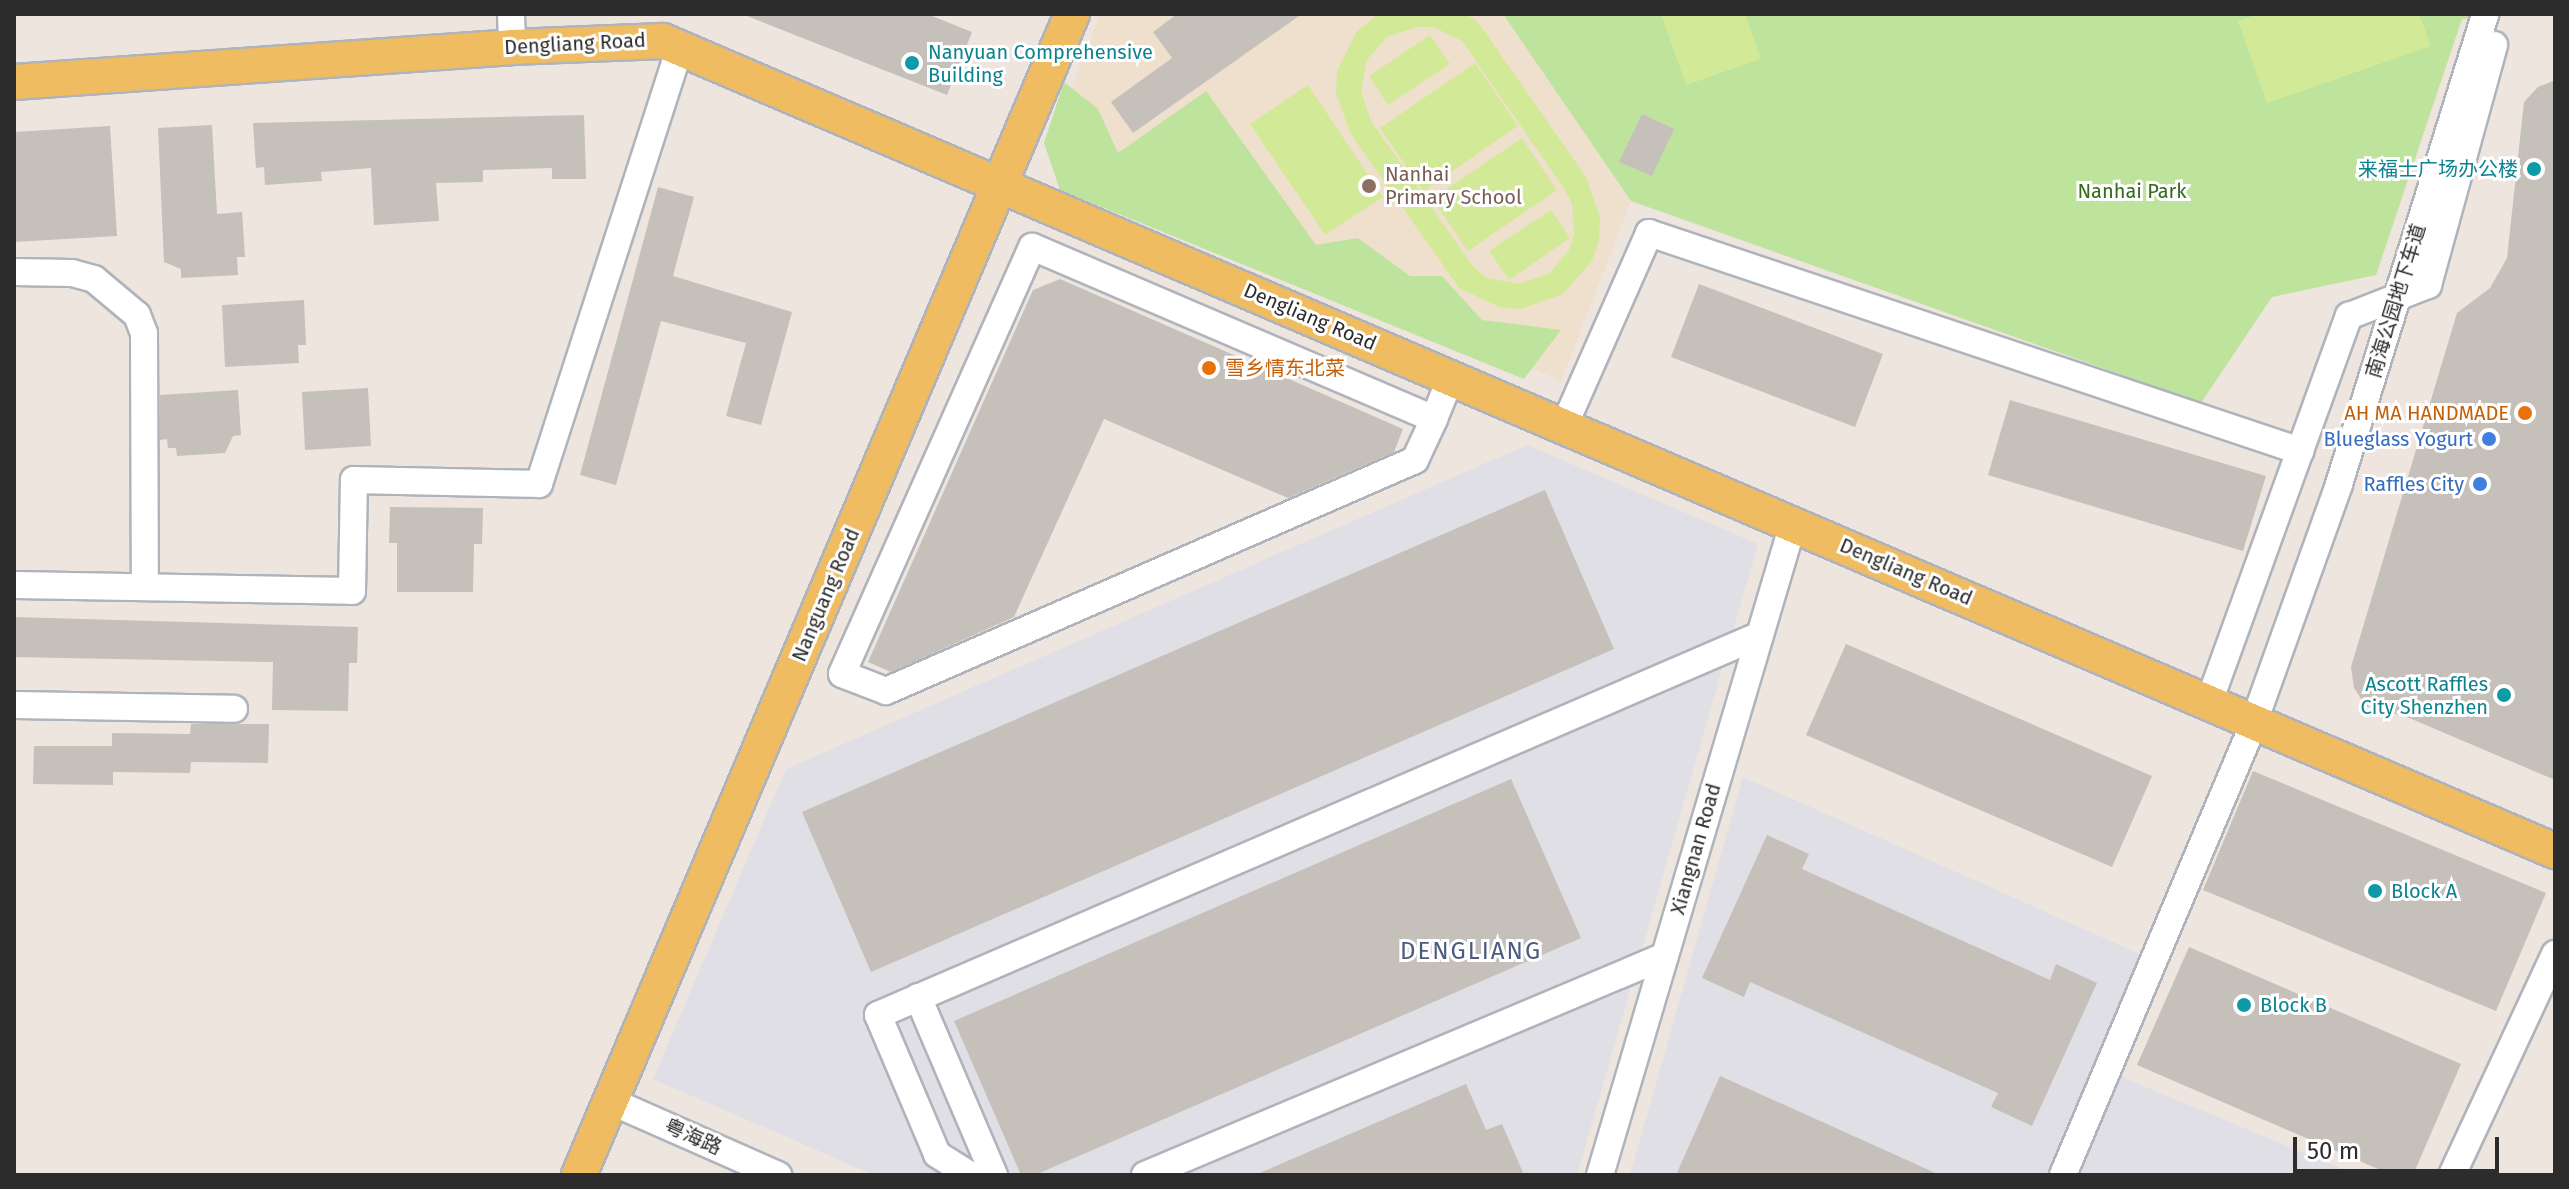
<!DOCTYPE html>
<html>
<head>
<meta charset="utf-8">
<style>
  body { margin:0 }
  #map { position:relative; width:2569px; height:1189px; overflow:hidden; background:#ede5de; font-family:"Fira Sans","Noto Sans SC",sans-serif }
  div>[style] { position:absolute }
  .industrial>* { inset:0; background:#e0dfe6 }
  .education>* { inset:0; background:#efe0ce }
  .green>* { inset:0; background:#bde39c }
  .pitch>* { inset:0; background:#d2ea98 }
  .building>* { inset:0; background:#c6c0ba }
  .roads { filter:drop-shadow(2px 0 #afb3bc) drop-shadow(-2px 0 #afb3bc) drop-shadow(0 2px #afb3bc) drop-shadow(0 -2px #afb3bc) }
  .minor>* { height:26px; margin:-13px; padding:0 13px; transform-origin:13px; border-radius:13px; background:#fff }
  .major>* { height:34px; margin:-17px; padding:0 17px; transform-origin:17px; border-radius:17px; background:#f0bc61 }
  .dots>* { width:22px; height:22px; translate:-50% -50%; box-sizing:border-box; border:4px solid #fff; border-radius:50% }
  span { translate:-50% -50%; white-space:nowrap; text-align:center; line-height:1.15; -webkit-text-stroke:6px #fff; paint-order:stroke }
  .street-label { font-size:20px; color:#2c2c2c }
  .culture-label { font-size:20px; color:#0d838f }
  .left { translate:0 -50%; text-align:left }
  .right { translate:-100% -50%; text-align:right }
  .education-label { font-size:20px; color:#785e54 }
  .park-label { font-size:20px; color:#366a1b }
  .food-label { font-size:20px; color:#c56008 }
  .shop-label { font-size:20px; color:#366cbe }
  .quarter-label { font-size:24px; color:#4c5b7d; letter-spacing:2px }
  .frame { position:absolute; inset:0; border:16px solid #2c2c2c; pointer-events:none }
  .scale { position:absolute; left:2293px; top:1137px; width:206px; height:36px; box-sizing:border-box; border:4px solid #2c2c2c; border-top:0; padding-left:10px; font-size:24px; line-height:28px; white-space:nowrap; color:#2c2c2c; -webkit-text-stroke:6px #fff; paint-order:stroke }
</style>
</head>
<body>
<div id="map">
  <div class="industrial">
    <i style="clip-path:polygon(1527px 445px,1758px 544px,1577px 1175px,874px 1175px,653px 1079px,786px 769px)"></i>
    <i style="clip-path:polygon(1743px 777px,2142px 955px,2105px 1070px,2357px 1175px,1630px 1175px)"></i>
  </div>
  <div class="education">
    <i style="clip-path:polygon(1100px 14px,1503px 14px,1631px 201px,1561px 381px,1083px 171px,1058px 121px)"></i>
  </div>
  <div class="green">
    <i style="clip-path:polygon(1503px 14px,2499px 14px,2462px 19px,2376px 275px,2272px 297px,2201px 403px,1631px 201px)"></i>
    <i style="clip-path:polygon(1064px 82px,1098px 109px,1118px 153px,1206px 91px,1316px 245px,1358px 238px,1410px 276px,1442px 276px,1482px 320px,1561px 330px,1524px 379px,1060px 190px,1044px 143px)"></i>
  </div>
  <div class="pitch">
    <i style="clip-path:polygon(evenodd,1378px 14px,1465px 14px,1478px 22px,1586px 177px,1600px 217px,1599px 240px,1592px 261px,1563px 294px,1521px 309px,1499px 307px,1459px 288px,1350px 133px,1336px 93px,1337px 71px,1357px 31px,1378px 14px,1417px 27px,1433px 27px,1462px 41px,1565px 190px,1572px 204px,1574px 235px,1569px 250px,1549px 274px,1519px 284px,1488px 278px,1475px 269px,1371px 121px,1361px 91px,1367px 60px,1387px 37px,1417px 27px)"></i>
    <i style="clip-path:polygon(1661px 14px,1745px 14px,1761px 59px,1686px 85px)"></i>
    <i style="clip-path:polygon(2258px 14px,2419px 14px,2431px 46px,2267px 103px,2238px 21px)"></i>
    <i style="clip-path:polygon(1430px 35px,1450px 64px,1388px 105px,1369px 76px)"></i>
    <i style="clip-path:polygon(1475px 63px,1518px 126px,1423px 191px,1380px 128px)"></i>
    <i style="clip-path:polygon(1308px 85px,1383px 197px,1325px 235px,1250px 124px)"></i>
    <i style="clip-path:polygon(1522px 138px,1557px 190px,1468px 251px,1432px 199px)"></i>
    <i style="clip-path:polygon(1551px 210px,1570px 238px,1509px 280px,1489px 251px)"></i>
  </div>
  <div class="building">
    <i style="clip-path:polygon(742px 14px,927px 14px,972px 32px,947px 95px)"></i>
    <i style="clip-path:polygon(1177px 14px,1302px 14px,1133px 133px,1111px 102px,1172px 58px,1153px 32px)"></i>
    <i style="clip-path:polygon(2555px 80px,2555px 780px,2407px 717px,2366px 706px,2354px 688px,2351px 667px,2457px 313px,2490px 288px,2507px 258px,2524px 102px,2538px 87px)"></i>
    <i style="clip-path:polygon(1642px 114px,1674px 129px,1652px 176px,1619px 162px)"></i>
    <i style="clip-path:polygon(584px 115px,586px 179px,552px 179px,552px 168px,483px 170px,483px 182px,436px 183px,439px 221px,374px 225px,371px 168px,321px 172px,322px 181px,265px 185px,264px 167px,256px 168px,253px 123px)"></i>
    <i style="clip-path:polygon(212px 125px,217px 214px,242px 212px,245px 257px,237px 257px,238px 275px,181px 278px,181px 269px,164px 262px,158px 128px)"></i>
    <i style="clip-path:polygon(110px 126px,117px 236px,14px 242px,14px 132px)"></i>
    <i style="clip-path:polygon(658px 187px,694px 197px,673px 276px,792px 312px,761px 425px,726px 416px,746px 343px,661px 321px,616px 485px,580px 475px)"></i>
    <i style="clip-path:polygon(1060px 279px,1403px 429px,1394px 452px,1288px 498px,1104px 419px,1014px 617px,891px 672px,868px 662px,1033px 290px)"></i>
    <i style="clip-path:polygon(1699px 284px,1883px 354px,1855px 427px,1671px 357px)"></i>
    <i style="clip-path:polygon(304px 300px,306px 345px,298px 345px,299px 363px,225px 367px,222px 305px)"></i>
    <i style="clip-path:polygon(368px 388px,371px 446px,305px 450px,302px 392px)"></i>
    <i style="clip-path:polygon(238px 390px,241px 435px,233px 436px,225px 453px,177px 456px,176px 448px,168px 448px,167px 439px,160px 440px,160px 395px)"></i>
    <i style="clip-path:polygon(2010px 400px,2266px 476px,2243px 551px,1988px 475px)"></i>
    <i style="clip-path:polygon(1545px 490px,1614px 649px,871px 972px,802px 812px)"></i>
    <i style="clip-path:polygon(390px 507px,483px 508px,482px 544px,474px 544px,473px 592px,397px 592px,397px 543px,389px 543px)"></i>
    <i style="clip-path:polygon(14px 617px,358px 627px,357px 663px,349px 663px,348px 711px,272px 710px,273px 662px,14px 657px)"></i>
    <i style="clip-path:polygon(1846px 644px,2152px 776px,2112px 867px,1806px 735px)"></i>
    <i style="clip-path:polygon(191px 724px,269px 724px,268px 763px,191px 762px,190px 773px,113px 772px,113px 785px,33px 784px,34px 746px,112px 746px,112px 733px,190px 734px)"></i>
    <i style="clip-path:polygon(2253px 771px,2546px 893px,2496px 1011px,2203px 890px)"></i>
    <i style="clip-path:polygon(1511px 779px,1581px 938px,1035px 1175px,1021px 1175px,954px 1021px)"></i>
    <i style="clip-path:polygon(1767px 835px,1809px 854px,1802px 869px,2050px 980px,2056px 964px,2097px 983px,2032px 1126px,1991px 1107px,1998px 1093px,1750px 982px,1744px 997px,1702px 978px)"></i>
    <i style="clip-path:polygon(2189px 947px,2461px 1064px,2413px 1175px,2392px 1175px,2137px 1065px)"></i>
    <i style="clip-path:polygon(1720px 1076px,1940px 1175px,1676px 1175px)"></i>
    <i style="clip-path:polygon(1466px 1084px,1486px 1130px,1502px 1124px,1524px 1175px,1255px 1175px)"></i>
  </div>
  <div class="roads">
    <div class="minor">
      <i style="left:511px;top:14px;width:33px;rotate:88deg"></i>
      <i style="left:14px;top:272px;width:58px;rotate:1deg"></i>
      <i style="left:72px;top:273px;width:23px;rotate:15deg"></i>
      <i style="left:94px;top:279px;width:56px;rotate:39.9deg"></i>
      <i style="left:137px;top:315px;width:19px;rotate:69deg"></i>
      <i style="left:144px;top:333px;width:254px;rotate:89.8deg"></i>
      <i style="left:1434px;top:419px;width:437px;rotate:-156.8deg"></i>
      <i style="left:1032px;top:247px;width:467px;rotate:114deg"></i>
      <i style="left:842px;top:674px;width:47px;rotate:21.1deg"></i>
      <i style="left:886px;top:691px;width:577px;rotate:-23.59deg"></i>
      <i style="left:1415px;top:460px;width:45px;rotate:-65.1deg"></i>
      <i style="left:1434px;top:419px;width:45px;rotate:-68deg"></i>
      <i style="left:1564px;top:426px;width:211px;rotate:-66.2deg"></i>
      <i style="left:1649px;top:233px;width:687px;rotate:18.51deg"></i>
      <i style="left:14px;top:585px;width:338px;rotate:1deg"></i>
      <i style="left:352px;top:591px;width:111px;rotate:-89deg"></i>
      <i style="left:354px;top:480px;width:185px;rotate:1.2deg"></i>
      <i style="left:539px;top:484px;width:459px;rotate:-72.1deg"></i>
      <i style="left:2209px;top:702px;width:411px;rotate:-70.1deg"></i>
      <i style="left:2349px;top:316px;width:85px;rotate:-21.4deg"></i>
      <i style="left:2428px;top:285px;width:249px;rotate:-74.6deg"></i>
      <i style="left:14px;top:705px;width:220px;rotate:1deg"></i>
      <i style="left:918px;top:997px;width:194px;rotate:66.9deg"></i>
      <i style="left:608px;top:1100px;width:186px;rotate:23.8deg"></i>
      <i style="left:970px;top:1175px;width:39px;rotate:-148deg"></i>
      <i style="left:937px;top:1154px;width:151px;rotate:-113deg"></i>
      <i style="left:878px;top:1015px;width:960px;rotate:-23.31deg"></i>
      <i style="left:1145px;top:1175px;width:564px;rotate:-22.84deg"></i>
      <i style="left:1600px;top:1175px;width:679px;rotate:-73.49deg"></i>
      <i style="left:2063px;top:1175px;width:492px;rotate:-67.1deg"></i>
      <i style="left:2254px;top:722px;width:253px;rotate:-70.3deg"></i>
      <i style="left:2339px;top:484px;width:492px;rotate:-72.7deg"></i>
      <i style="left:2452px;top:1175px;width:244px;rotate:-65deg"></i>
    </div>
    <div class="major">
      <i style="left:14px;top:82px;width:499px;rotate:-4deg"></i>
      <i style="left:512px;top:47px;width:151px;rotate:-2.3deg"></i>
      <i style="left:663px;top:41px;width:2058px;rotate:23.18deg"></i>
      <i style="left:579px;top:1175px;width:1261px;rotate:-66.99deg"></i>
    </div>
  </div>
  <div class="dots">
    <i style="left:912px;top:63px;background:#0f9aa8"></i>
    <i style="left:2534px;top:169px;background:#0f9aa8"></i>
    <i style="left:1369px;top:186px;background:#8d6e63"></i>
    <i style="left:1209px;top:368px;background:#e8710a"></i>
    <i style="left:2525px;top:413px;background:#e8710a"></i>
    <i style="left:2489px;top:439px;background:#3f7fe0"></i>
    <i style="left:2480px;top:484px;background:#3f7fe0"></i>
    <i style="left:2504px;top:695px;background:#0f9aa8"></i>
    <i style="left:2375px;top:891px;background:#0f9aa8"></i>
    <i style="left:2244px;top:1005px;background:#0f9aa8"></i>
  </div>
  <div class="street-label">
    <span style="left:575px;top:44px;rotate:-3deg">Dengliang Road</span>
    <span style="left:2396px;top:301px;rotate:-73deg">南海公园地下车道</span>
    <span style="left:1310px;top:317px;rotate:23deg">Dengliang Road</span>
    <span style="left:1906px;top:572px;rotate:23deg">Dengliang Road</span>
    <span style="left:826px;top:595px;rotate:-67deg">Nanguang Road</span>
    <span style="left:1696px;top:849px;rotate:-74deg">Xiangnan Road</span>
    <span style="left:693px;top:1137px;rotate:24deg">粤海路</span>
  </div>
  <div class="culture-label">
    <span class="left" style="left:928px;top:64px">Nanyuan Comprehensive<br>Building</span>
    <span class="right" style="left:2518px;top:169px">来福士广场办公楼</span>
    <span class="right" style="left:2488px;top:696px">Ascott Raffles<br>City Shenzhen</span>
    <span class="left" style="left:2391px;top:891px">Block A</span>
    <span class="left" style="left:2260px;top:1005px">Block B</span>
  </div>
  <div class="education-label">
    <span class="left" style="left:1385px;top:186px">Nanhai<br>Primary School</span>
  </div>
  <div class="park-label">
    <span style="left:2132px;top:191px">Nanhai Park</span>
  </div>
  <div class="food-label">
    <span class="left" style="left:1225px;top:368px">雪乡情东北菜</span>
    <span class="right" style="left:2509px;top:413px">AH MA HANDMADE</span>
  </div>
  <div class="shop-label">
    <span class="right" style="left:2473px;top:439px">Blueglass Yogurt</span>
    <span class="right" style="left:2464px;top:484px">Raffles City</span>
  </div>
  <div class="quarter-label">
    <span style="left:1471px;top:952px">DENGLIANG</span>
  </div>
  <div class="frame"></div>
  <div class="scale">50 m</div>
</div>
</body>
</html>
